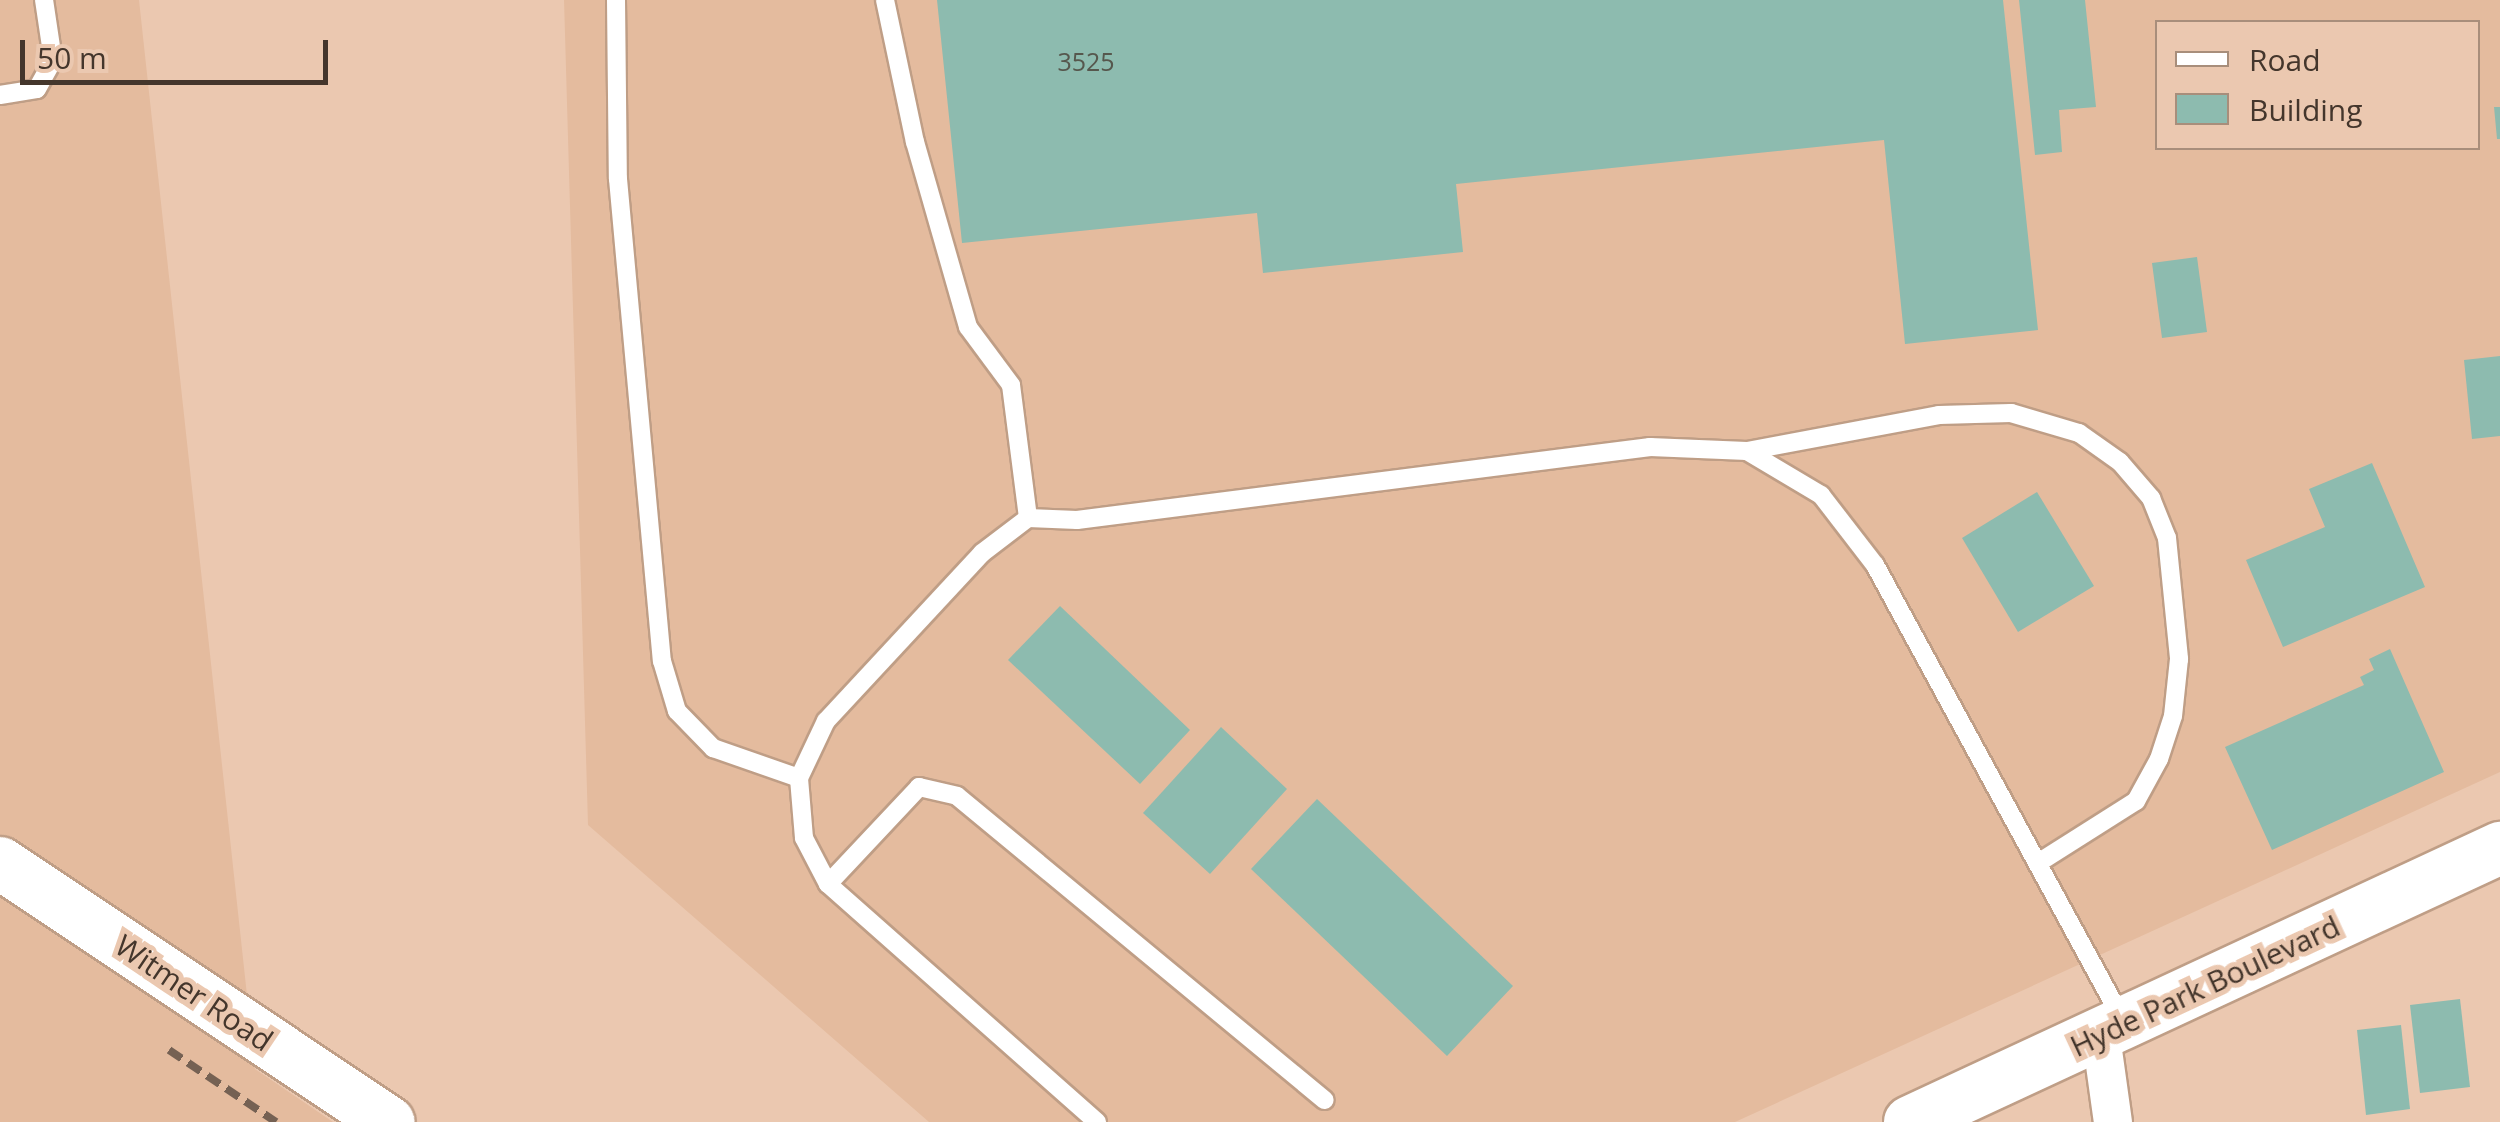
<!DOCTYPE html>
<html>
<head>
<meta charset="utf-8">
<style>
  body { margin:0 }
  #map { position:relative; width:2500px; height:1122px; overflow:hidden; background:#ebc8b0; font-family:"Open Sans",sans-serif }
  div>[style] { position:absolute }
  .built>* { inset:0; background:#e4bb9e }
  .building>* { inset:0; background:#8dbbaf }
  .roads { filter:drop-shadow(2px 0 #bf9e86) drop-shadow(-2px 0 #bf9e86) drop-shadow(0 2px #bf9e86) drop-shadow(0 -2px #bf9e86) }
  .service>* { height:18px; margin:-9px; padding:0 9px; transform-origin:9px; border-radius:9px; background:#fff }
  .minor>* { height:38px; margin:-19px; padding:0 19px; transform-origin:19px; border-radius:19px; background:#fff }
  .secondary>* { height:52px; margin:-26px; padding:0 26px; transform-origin:26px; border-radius:26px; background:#fff }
  .rail>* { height:8px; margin-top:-4px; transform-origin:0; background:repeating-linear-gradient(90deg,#756153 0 15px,transparent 0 23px) }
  span { translate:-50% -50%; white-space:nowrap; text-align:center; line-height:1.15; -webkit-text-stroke:10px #ebc8b0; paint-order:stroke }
  .number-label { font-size:25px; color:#56574d }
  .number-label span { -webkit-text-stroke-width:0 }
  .street-label { font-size:30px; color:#44362c }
  .legend { position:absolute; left:2155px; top:20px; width:325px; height:130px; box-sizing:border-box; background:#ebc8b0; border:2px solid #a88e7b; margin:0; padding:12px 18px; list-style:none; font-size:30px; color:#44362c }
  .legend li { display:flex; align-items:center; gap:20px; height:50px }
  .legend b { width:50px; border:2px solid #a88e7b }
  .scale { position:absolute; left:20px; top:40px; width:308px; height:45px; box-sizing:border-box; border:5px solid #44362c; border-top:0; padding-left:12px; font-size:30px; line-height:35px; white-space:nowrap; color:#44362c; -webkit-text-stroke:8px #ebc8b0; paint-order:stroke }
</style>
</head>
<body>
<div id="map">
  <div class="built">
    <i style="clip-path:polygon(0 0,139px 0,255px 1069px,333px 1122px,0 1122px)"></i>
    <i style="clip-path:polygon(evenodd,564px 0,2500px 0,2500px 772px,1735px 1122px,929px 1122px,588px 825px,564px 0,2158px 22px,2478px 22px,2478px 148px,2158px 148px,2158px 22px)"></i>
  </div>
  <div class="building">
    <i style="clip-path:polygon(937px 0,2003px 0,2038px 330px,1905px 344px,1884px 140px,1456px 184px,1463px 252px,1263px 273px,1257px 213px,962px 243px)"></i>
    <i style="clip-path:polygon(2019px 0,2085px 0,2096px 107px,2059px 110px,2062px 152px,2035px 155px)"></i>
    <i style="clip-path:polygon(2494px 107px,2500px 107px,2500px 139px,2497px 139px)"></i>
    <i style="clip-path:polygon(2197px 257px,2207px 332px,2162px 338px,2152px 263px)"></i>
    <i style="clip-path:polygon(2500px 356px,2500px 436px,2472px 439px,2464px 360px)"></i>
    <i style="clip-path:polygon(2372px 463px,2425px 587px,2283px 647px,2246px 560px,2325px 527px,2309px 489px)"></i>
    <i style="clip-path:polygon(2037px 492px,2094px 586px,2018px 632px,1962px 538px)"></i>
    <i style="clip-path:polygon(1060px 606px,1190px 730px,1140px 784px,1008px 660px)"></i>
    <i style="clip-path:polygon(2390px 649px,2444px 772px,2272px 850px,2225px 747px,2364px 685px,2360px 677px,2374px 670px,2369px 659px)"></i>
    <i style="clip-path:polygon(1221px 727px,1287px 789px,1210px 874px,1143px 813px)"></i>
    <i style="clip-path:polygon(1317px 799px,1513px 986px,1447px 1056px,1251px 869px)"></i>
    <i style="clip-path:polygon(2460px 999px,2470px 1087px,2420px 1093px,2410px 1005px)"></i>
    <i style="clip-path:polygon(2401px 1025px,2410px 1109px,2366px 1115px,2357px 1030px)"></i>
  </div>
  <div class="roads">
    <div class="service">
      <i style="left:616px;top:0;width:179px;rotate:89.4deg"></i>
      <i style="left:618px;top:179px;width:484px;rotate:84.8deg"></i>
      <i style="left:662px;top:661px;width:52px;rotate:73.3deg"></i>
      <i style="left:677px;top:711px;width:52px;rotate:45.8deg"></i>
      <i style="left:713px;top:748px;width:91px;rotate:19.2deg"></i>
      <i style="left:885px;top:0;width:145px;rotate:78.1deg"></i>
      <i style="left:915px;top:142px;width:192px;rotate:74deg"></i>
      <i style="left:968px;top:327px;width:72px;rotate:53.4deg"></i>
      <i style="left:1011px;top:385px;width:134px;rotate:82.7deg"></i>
      <i style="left:0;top:95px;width:37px;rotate:-9deg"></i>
      <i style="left:37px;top:89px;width:33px;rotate:-61deg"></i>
      <i style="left:53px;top:60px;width:61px;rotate:-98.5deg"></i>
      <i style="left:1747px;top:451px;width:195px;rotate:-10.6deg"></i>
      <i style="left:1939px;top:415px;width:72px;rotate:-1.6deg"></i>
      <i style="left:2011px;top:413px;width:71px;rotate:16.4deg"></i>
      <i style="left:2079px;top:433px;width:50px;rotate:35.3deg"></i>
      <i style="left:2120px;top:462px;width:48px;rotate:49.3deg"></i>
      <i style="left:2151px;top:498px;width:43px;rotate:68.2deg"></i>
      <i style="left:2167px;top:538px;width:122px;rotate:84.3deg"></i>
      <i style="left:2179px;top:659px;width:57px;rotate:96deg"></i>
      <i style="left:2173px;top:716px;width:45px;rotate:108deg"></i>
      <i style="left:2159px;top:759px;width:48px;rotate:118.7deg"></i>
      <i style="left:2136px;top:801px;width:116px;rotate:147.7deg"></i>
      <i style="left:828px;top:884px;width:133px;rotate:-46.8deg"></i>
      <i style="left:919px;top:787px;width:39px;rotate:13deg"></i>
      <i style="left:957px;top:796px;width:477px;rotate:39.6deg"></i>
      <i style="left:1097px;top:1122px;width:359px;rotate:-138.5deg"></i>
      <i style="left:828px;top:884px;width:52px;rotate:-117.6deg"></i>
      <i style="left:804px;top:838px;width:60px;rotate:-94.8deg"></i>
      <i style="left:799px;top:778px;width:63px;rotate:-64.7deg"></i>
      <i style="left:826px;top:721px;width:229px;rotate:-47.1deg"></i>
      <i style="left:982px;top:553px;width:58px;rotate:-37.3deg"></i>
      <i style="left:1028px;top:518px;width:49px;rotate:2.3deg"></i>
      <i style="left:1077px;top:520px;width:578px;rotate:-7.26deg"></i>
      <i style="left:1650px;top:447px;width:97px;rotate:2.4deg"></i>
      <i style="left:1747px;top:451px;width:86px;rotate:30.7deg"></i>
      <i style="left:1821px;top:495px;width:88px;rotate:52.4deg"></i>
      <i style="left:1875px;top:565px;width:515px;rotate:61.44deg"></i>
    </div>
    <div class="minor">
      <i style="left:2101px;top:1036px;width:87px;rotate:82.1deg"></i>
    </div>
    <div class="secondary">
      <i style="left:0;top:863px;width:467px;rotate:33.7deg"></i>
      <i style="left:1910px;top:1122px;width:651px;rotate:-24.91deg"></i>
    </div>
  </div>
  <div class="rail">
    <i style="left:169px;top:1050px;width:129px;rotate:33.9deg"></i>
  </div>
  <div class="number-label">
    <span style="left:1086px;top:61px">3525</span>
  </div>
  <div class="street-label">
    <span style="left:2205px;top:986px;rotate:-25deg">Hyde Park Boulevard</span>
    <span style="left:194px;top:993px;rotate:34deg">Witmer Road</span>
  </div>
  <ul class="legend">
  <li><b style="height:12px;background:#fff"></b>Road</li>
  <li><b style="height:28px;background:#8dbbaf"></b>Building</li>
  </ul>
  <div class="scale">50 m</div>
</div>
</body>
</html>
